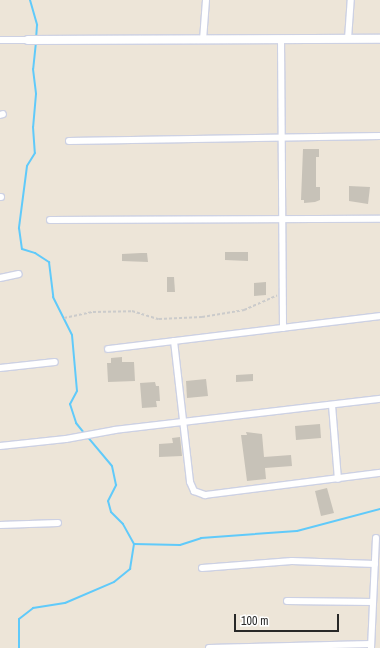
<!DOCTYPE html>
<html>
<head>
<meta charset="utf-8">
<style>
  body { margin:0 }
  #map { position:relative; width:380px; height:648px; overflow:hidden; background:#ede5d8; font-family:"Archivo Narrow",sans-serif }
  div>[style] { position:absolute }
  .stream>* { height:2px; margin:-1px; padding:0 1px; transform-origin:1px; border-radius:1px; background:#60cafa }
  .building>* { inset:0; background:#c7c2b8 }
  .path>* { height:1.5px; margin-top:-0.75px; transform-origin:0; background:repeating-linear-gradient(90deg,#cbcbcb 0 3px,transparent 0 5px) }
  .roads { filter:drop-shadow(1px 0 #cdd1e3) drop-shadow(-1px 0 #cdd1e3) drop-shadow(0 1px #cdd1e3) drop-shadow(0 -1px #cdd1e3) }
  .minor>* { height:6px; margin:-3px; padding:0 3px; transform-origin:3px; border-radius:3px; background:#fff }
  .tertiary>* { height:8px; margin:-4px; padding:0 4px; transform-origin:4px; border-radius:4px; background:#fff }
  span { translate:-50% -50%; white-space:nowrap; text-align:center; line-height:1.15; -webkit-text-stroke:4px #fff; paint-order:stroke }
  .scale { position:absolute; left:234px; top:614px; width:105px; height:18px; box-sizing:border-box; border:2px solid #282828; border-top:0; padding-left:5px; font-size:12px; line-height:14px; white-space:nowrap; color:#282828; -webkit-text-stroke:3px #fff; paint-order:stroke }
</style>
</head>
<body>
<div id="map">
  <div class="stream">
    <i style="left:30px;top:0;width:26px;rotate:74deg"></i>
    <i style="left:37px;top:25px;width:13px;rotate:94deg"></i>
    <i style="left:36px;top:42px;width:27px;rotate:96deg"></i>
    <i style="left:33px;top:69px;width:25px;rotate:83deg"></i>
    <i style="left:36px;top:94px;width:33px;rotate:95deg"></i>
    <i style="left:33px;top:127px;width:26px;rotate:86deg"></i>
    <i style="left:35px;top:153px;width:15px;rotate:122deg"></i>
    <i style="left:27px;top:166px;width:63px;rotate:97.4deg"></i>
    <i style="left:19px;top:228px;width:21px;rotate:82deg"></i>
    <i style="left:22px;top:249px;width:14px;rotate:17deg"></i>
    <i style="left:35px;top:253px;width:17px;rotate:33deg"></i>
    <i style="left:49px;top:262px;width:35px;rotate:83deg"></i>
    <i style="left:53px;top:297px;width:42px;rotate:63.4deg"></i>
    <i style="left:72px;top:335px;width:56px;rotate:84.9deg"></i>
    <i style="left:77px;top:391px;width:15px;rotate:118deg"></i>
    <i style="left:70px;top:404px;width:20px;rotate:72deg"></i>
    <i style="left:76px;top:423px;width:14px;rotate:51deg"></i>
    <i style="left:134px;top:544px;width:46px;rotate:1.2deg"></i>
    <i style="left:180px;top:545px;width:22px;rotate:-18deg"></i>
    <i style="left:201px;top:538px;width:96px;rotate:-4.2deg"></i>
    <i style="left:297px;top:531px;width:86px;rotate:-14.8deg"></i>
    <i style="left:19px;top:648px;width:29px;rotate:-90deg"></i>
    <i style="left:19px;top:619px;width:18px;rotate:-38deg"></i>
    <i style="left:33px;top:608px;width:32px;rotate:-9deg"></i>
    <i style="left:65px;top:603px;width:53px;rotate:-23.2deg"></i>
    <i style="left:114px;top:582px;width:21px;rotate:-39deg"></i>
    <i style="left:130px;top:569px;width:25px;rotate:-81deg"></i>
    <i style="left:134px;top:544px;width:23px;rotate:-119deg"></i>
    <i style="left:123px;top:524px;width:17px;rotate:-135deg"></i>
    <i style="left:111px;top:512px;width:11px;rotate:-105deg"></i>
    <i style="left:108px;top:501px;width:18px;rotate:-63deg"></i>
    <i style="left:116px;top:485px;width:19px;rotate:-102deg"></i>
    <i style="left:112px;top:466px;width:38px;rotate:-130deg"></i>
  </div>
  <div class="building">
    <i style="clip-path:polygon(303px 149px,319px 149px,319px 157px,316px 157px,316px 187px,320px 187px,320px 200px,315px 202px,304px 203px,304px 200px,301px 200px)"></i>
    <i style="clip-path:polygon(349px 186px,370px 187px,368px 204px,349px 201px)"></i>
    <i style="clip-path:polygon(225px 252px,248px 252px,248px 261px,225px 260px)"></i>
    <i style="clip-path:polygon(141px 253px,147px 253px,148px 262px,122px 261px,122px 254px)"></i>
    <i style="clip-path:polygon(167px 277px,174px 277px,175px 292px,167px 292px)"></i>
    <i style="clip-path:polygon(266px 282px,266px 295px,254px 296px,254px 283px)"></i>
    <i style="clip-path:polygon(122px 357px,122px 362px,134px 362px,135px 381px,108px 382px,107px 363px,111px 363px,111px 358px)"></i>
    <i style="clip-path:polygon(253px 374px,253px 381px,236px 382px,236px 375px)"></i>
    <i style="clip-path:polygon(206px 379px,208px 396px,187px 398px,186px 381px)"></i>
    <i style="clip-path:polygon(155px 382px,156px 386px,159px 386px,160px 401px,156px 401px,157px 407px,142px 408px,140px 383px)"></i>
    <i style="clip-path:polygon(320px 424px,321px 438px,296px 440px,295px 426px)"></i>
    <i style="clip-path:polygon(246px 432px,262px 434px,264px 457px,291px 455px,292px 466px,265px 468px,266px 479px,247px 481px,241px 435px,247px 435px)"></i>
    <i style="clip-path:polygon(180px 437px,182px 456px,159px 457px,159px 444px,173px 443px,172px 438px)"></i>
    <i style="clip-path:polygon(327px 488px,334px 513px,321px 516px,315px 491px)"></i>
  </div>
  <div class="path">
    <i style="left:64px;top:318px;width:30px;rotate:-12deg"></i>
    <i style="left:93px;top:312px;width:39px;rotate:-1deg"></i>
    <i style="left:132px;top:311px;width:28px;rotate:17deg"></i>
    <i style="left:159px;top:319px;width:43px;rotate:-2.7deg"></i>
    <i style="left:202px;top:317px;width:43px;rotate:-9.5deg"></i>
    <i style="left:244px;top:310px;width:36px;rotate:-24deg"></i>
  </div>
  <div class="roads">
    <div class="minor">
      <i style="left:281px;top:39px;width:289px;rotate:89.6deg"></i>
      <i style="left:348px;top:39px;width:39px;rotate:-86deg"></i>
      <i style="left:0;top:40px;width:28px"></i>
      <i style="left:203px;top:40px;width:40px;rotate:-85.7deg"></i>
      <i style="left:0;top:115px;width:3px;rotate:-18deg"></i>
      <i style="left:69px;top:141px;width:311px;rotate:-0.9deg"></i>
      <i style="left:0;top:197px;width:1px"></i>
      <i style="left:50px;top:220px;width:330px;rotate:-0.2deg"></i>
      <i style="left:0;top:278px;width:19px;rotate:-12deg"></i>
      <i style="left:174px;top:341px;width:142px;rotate:83.5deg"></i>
      <i style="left:190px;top:482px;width:10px;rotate:66deg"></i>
      <i style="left:194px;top:491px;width:12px;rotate:20deg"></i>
      <i style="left:205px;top:495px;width:176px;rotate:-7.2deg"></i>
      <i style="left:108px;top:349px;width:274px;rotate:-6.9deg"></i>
      <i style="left:0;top:368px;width:55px;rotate:-6.2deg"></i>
      <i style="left:332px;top:405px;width:74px;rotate:85.4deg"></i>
      <i style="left:0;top:446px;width:66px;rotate:-6.1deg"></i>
      <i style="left:66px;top:439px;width:50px;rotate:-10.4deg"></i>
      <i style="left:115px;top:430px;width:267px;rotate:-6.7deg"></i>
      <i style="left:0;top:525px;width:58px;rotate:-2deg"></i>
      <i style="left:202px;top:568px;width:90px;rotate:-4.4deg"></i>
      <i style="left:292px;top:561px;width:83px;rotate:2.1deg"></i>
      <i style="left:287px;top:601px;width:86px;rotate:0.7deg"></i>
      <i style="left:209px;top:648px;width:162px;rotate:-1.4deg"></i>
      <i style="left:371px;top:648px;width:110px;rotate:-87.4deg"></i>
    </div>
    <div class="tertiary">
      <i style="left:28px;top:40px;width:352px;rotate:-0.2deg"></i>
    </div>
  </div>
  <div class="scale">100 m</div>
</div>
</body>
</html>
